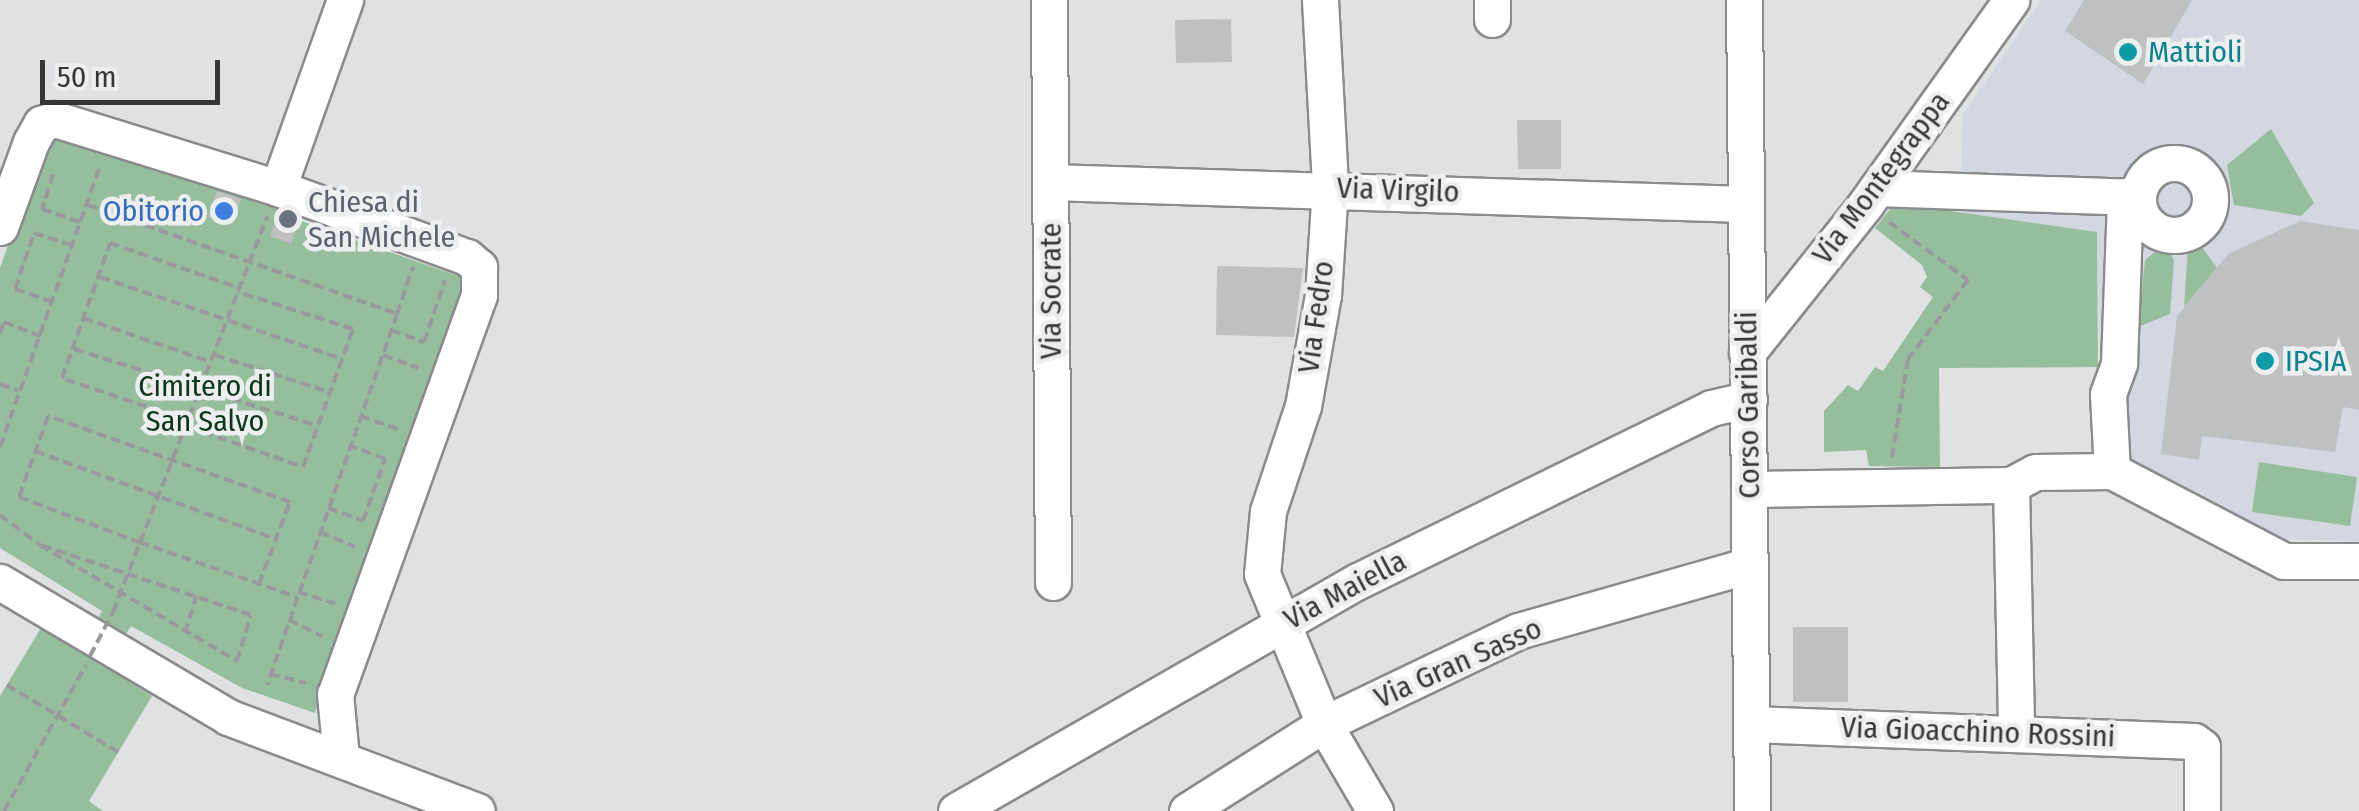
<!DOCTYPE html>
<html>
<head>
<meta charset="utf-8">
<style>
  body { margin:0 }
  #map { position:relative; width:2359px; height:811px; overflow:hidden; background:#e0e1e3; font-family:"Fira Sans Condensed",sans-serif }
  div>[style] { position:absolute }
  .built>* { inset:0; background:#d3d7e0 }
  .green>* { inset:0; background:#96be9d }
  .building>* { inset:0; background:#bfc0c2 }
  .path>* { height:4px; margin-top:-2px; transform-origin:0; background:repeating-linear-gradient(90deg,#98999a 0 10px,transparent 0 15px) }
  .roads { filter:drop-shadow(2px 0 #8a8b8d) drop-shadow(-2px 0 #8a8b8d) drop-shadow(0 2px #8a8b8d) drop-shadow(0 -2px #8a8b8d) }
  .minor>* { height:35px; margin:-17.5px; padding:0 17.5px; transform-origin:17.5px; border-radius:17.5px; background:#fff }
  .minor>.ring { margin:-17.5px; padding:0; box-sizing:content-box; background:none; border:35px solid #fff; border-radius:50% }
  .path-bridge>* { height:4px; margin-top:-2px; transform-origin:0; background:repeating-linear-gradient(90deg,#98999a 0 10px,transparent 0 15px) }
  .dots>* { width:28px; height:28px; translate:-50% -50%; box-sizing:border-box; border:5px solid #edeef0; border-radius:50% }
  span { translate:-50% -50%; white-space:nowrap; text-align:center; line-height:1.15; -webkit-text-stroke:9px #edeef0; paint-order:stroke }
  .culture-label { font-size:30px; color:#0d838f }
  .left { translate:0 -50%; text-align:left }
  .street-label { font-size:30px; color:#363637 }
  .worship-label { font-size:30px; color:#5b616d }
  .shop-label { font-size:30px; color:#366cbe }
  .right { translate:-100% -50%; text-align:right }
  .park-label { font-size:30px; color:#0a3619 }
  .scale { position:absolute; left:40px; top:60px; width:180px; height:45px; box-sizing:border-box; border:5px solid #363637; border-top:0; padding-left:12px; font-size:30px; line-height:35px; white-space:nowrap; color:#363637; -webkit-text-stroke:8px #edeef0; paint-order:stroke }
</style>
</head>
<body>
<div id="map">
  <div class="built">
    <i style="clip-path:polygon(2041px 0,2359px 0,2359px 542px,2276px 538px,2103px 461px,2097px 232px,1960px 216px,1963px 115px)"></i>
  </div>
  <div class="green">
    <i style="clip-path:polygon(2271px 129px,2314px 203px,2301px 216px,2234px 205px,2227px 165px)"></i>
    <i style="clip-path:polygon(49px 130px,216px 189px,219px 184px,306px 202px,301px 221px,467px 279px,315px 713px,242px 688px,131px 626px,106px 667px,152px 696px,89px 801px,103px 811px,0 811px,0 696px,41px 628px,80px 651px,102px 611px,0 548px,0 268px)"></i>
    <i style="clip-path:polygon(1895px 203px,2097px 232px,2098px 367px,1939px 368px,1940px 467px,1869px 466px,1866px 450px,1824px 452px,1824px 411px,1848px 385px,1858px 391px,1875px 367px,1883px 371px,1933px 297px,1920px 287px,1927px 277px,1922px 265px,1875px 228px)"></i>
    <i style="clip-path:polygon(2167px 242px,2174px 261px,2170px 314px,2138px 327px,2145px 260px)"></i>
    <i style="clip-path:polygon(2202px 247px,2217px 268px,2184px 307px,2188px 248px)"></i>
    <i style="clip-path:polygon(2259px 462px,2357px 477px,2350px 526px,2252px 512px)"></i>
  </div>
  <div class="building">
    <i style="clip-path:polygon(2084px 0,2192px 0,2143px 84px,2065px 31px)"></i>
    <i style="clip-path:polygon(1231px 19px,1232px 62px,1176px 63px,1175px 20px)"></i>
    <i style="clip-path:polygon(1517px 120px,1561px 120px,1561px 169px,1518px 169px)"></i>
    <i style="clip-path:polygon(217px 191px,241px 199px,232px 225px,208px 217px)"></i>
    <i style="clip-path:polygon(279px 211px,300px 219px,291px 244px,270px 236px)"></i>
    <i style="clip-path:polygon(2300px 221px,2359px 230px,2359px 410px,2343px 407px,2335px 452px,2202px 436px,2199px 460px,2161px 454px,2177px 316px,2228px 254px)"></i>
    <i style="clip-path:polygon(1217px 266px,1303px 268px,1294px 337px,1216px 335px)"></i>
    <i style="clip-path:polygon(1793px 627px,1848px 627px,1848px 702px,1793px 702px)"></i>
  </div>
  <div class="path">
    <i style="left:53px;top:174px;width:37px;rotate:107deg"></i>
    <i style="left:42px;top:209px;width:42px;rotate:19.3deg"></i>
    <i style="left:88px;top:205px;width:328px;rotate:19.4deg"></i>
    <i style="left:397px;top:314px;width:393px;rotate:109.3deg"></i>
    <i style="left:1889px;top:222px;width:98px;rotate:36.3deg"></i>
    <i style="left:1968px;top:280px;width:99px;rotate:127.2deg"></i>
    <i style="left:1908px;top:359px;width:99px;rotate:99.3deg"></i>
    <i style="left:100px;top:277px;width:256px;rotate:18.7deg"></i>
    <i style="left:53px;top:302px;width:40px;rotate:-161.1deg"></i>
    <i style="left:15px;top:289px;width:59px;rotate:-71.3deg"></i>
    <i style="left:34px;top:233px;width:40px;rotate:18deg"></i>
    <i style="left:397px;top:314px;width:50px;rotate:-71.2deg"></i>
    <i style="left:83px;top:318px;width:135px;rotate:19deg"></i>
    <i style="left:391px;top:330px;width:35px;rotate:20deg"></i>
    <i style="left:424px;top:342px;width:65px;rotate:-71.3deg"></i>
    <i style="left:0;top:333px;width:12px;rotate:-70deg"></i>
    <i style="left:4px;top:322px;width:39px;rotate:21deg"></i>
    <i style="left:74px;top:349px;width:256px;rotate:17.5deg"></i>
    <i style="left:215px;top:355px;width:120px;rotate:18deg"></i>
    <i style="left:383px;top:355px;width:38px;rotate:20deg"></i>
    <i style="left:0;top:384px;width:20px;rotate:20deg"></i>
    <i style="left:360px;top:416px;width:40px;rotate:18.9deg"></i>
    <i style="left:189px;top:421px;width:134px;rotate:-161.3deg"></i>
    <i style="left:62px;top:378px;width:143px;rotate:-70.4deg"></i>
    <i style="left:110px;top:243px;width:137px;rotate:19.2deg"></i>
    <i style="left:189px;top:427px;width:121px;rotate:19.3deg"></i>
    <i style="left:303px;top:467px;width:147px;rotate:-70.1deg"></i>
    <i style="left:353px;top:329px;width:121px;rotate:-162.2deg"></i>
    <i style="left:0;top:447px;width:300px;rotate:-70.4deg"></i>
    <i style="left:35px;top:451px;width:256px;rotate:20.1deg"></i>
    <i style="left:328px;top:508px;width:37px;rotate:20deg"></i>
    <i style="left:363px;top:521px;width:66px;rotate:-70.5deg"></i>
    <i style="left:385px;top:459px;width:36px;rotate:-159deg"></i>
    <i style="left:0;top:515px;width:50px;rotate:36.9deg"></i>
    <i style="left:40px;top:545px;width:229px;rotate:30.5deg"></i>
    <i style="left:237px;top:661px;width:48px;rotate:-73.1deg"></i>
    <i style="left:251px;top:615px;width:222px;rotate:-161.6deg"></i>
    <i style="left:320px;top:532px;width:38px;rotate:23deg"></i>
    <i style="left:259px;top:584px;width:88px;rotate:-69.3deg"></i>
    <i style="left:290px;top:502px;width:257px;rotate:-160.4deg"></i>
    <i style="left:48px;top:416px;width:86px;rotate:109.7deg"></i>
    <i style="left:19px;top:497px;width:128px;rotate:20.6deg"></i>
    <i style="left:139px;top:542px;width:167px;rotate:19.2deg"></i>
    <i style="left:298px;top:592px;width:39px;rotate:17deg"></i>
    <i style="left:113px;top:612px;width:425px;rotate:-68.7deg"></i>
    <i style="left:289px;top:620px;width:37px;rotate:26deg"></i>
    <i style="left:185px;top:633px;width:39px;rotate:-73deg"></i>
    <i style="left:270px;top:674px;width:37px;rotate:14deg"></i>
    <i style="left:7px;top:685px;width:130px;rotate:31.1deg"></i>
    <i style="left:4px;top:811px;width:167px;rotate:-60.7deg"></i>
  </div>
  <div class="roads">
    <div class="minor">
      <i style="left:1049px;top:0;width:582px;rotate:89.61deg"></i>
      <i style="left:1320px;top:0;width:187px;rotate:86.9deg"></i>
      <i style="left:1330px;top:187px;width:108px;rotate:93.7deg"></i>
      <i style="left:1323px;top:295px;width:113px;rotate:100.2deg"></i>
      <i style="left:1303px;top:406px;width:111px;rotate:108.4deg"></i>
      <i style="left:1268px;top:511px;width:63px;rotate:95.4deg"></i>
      <i style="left:1262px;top:574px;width:162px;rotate:67.5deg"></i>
      <i style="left:1324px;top:724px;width:101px;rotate:59.6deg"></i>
      <i style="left:1744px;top:0;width:811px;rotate:89.43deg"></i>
      <i style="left:1492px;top:19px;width:19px;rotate:-90deg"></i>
      <i class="ring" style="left:2138px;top:163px;width:37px;height:37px"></i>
      <i style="left:1051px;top:182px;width:694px;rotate:1.82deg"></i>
      <i style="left:278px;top:188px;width:200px;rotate:-70.4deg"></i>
      <i style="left:1877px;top:188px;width:260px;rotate:2deg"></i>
      <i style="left:0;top:227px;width:90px;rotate:-70deg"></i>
      <i style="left:31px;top:142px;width:21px;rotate:-61deg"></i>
      <i style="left:41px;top:124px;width:15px;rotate:-20deg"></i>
      <i style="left:55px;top:119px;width:233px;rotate:17.2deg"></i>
      <i style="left:278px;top:188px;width:201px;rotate:20.1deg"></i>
      <i style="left:467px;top:257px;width:16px;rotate:40deg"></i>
      <i style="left:479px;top:267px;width:28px;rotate:90deg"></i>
      <i style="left:479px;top:295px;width:424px;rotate:109.8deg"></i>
      <i style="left:335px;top:694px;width:63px;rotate:84.6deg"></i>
      <i style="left:1747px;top:353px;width:189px;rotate:-51.4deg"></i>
      <i style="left:1865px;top:205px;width:252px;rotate:-54.5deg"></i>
      <i style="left:2112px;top:471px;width:77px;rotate:-93deg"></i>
      <i style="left:2108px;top:394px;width:33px;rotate:-70deg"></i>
      <i style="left:2119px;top:363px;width:167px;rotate:-87.9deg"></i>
      <i style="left:2011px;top:485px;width:27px;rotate:-28deg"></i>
      <i style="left:2035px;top:472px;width:77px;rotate:-0.7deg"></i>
      <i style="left:2112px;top:471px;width:194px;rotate:27.6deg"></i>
      <i style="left:2284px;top:561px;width:75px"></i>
      <i style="left:2011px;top:485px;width:248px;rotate:88.8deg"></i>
      <i style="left:1750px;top:489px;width:261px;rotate:-0.9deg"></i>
      <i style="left:0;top:582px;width:265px;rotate:30.6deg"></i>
      <i style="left:228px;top:717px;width:266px;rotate:20.7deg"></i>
      <i style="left:1751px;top:724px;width:443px;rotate:2.2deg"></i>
      <i style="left:2194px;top:741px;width:10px;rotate:37deg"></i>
      <i style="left:2202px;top:747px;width:64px;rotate:90deg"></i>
      <i style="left:956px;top:811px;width:463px;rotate:-29.8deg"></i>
      <i style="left:1358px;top:581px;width:393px;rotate:-26.1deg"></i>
      <i style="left:1711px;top:408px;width:39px;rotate:-13deg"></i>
      <i style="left:1187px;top:811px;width:162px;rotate:-32.4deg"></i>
      <i style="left:1324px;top:724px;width:215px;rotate:-25.6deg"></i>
      <i style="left:1518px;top:631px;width:241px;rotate:-15.9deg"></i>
    </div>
  </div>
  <div class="path-bridge">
    <i style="left:90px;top:656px;width:50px;rotate:-62.4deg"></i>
  </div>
  <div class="dots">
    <i style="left:2128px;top:52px;background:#0f9aa8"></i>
    <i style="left:224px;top:211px;background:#3f7fe0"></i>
    <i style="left:288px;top:219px;background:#6b7280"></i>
    <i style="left:2265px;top:361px;background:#0f9aa8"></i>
  </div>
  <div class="culture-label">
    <span class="left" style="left:2148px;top:52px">Mattioli</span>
    <span class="left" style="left:2285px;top:361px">IPSIA</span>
  </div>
  <div class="street-label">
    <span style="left:1881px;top:178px;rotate:-53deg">Via Montegrappa</span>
    <span style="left:1398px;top:190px;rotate:2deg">Via Virgilo</span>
    <span style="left:1051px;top:291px;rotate:-90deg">Via Socrate</span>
    <span style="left:1316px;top:317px;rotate:-82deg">Via Fedro</span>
    <span style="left:1748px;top:405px;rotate:-91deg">Corso Garibaldi</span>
    <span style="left:1345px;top:590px;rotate:-28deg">Via Maiella</span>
    <span style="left:1458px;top:663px;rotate:-24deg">Via Gran Sasso</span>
    <span style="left:1978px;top:732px;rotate:2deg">Via Gioacchino Rossini</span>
  </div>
  <div class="worship-label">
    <span class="left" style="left:308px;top:219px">Chiesa di<br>San Michele</span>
  </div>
  <div class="shop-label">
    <span class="right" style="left:204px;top:211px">Obitorio</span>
  </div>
  <div class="park-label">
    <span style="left:205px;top:403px">Cimitero di<br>San Salvo</span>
  </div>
  <div class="scale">50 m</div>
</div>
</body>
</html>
